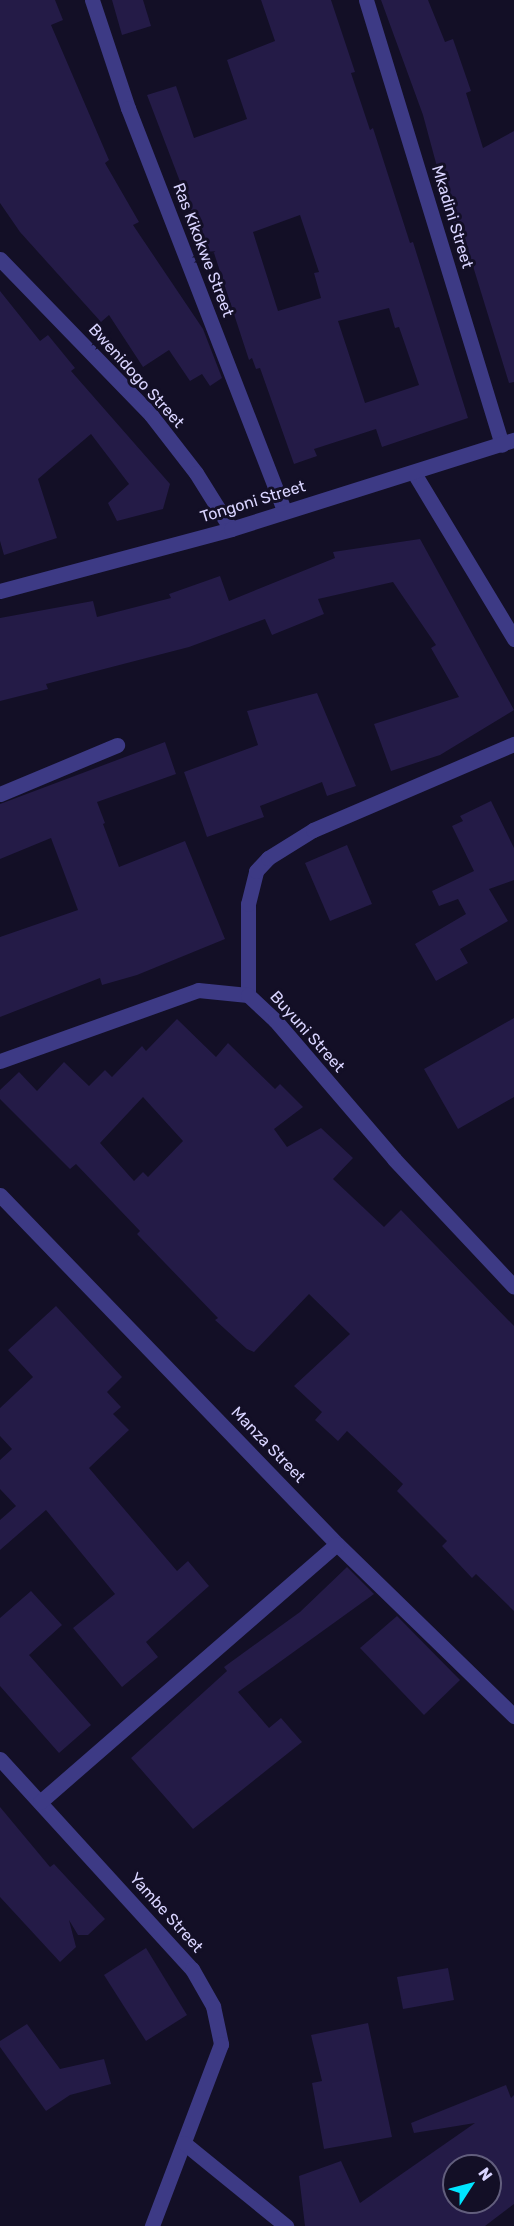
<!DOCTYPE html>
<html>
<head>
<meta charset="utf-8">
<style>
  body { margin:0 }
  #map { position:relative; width:514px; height:2226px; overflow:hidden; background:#130f26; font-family:Rubik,sans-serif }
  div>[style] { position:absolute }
  .building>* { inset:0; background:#241b47 }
  .minor>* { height:15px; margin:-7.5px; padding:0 7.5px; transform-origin:7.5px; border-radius:7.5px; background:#3d3a85 }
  span { translate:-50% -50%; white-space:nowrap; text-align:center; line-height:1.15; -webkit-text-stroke:6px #130f26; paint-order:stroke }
  .street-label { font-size:16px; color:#d9d4ff }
  .north { position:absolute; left:442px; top:2154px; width:60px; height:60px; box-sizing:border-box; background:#130f26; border:2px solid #625e7d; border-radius:50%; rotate:54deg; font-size:16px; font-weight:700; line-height:24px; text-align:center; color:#d9d4ff }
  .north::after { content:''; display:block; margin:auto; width:21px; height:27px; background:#00e5ff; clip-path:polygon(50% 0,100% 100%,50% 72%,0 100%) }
</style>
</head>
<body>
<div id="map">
  <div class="building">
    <i style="clip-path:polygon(0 0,55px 0,63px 20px,51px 25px,109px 160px,105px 163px,139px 222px,133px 225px,203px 329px,222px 378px,210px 386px,202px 374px,190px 381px,169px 350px,143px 367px,109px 315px,101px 322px,20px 232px,0 203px)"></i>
    <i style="clip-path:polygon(112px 0,143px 0,151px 26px,122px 35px)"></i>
    <i style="clip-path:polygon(evenodd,261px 0,331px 0,355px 72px,351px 73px,370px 130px,373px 128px,410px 243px,413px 242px,468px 418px,382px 447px,376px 429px,314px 449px,317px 456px,294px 464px,260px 368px,256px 369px,252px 358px,249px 360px,214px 253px,208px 255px,147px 95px,176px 86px,194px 138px,247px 119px,227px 60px,275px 41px,261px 0,300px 215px,319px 272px,314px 273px,321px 298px,278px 311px,253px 232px,300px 215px,261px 0,389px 308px,395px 328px,399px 327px,419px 385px,365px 403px,338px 321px,389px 308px)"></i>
    <i style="clip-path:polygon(381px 0,428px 0,445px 42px,453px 39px,471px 91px,466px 93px,483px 148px,514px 131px,514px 382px,509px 383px,460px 224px,453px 226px,423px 115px)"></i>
    <i style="clip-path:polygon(0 291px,40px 341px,48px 335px,75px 368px,71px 371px,170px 484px,163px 509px,117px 521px,108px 503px,129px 484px,91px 434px,38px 479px,57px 538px,4px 555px,0 541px)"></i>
    <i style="clip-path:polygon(420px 539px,514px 710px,440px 755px,391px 771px,374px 724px,459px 697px,431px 648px,436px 645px,393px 582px,318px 599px,324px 614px,272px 635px,265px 619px,189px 647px,46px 684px,48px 689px,0 701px,0 618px,93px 601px,97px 617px,171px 598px,169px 594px,220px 576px,229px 601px,335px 558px,333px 552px)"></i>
    <i style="clip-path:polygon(317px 693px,356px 786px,327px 796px,322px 782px,260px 806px,264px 817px,207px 837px,184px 772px,258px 745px,247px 711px)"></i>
    <i style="clip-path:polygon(165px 742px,176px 774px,97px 802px,105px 823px,103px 824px,119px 867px,185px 841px,225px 939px,137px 975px,102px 985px,100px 978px,0 1017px,0 937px,78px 910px,51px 838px,0 859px,0 804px)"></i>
    <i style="clip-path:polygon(491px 801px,514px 848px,514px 880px,489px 889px,508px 921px,460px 949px,468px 963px,436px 981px,415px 944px,466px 914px,458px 899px,439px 906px,432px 891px,474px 871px,452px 826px,463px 821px,460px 816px)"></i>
    <i style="clip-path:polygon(347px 845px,372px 904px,330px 921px,305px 863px)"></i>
    <i style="clip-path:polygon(514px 1018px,514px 1097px,458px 1129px,424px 1069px)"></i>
    <i style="clip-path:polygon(evenodd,177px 1019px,216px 1057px,228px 1043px,275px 1089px,280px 1084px,303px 1107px,274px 1129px,287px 1147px,321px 1128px,353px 1158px,333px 1179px,384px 1227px,401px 1210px,514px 1326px,514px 1611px,476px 1574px,472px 1578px,442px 1546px,447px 1541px,397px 1491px,403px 1484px,347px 1431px,338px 1441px,315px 1420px,322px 1412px,294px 1386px,350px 1334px,309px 1294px,254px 1352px,247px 1349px,215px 1320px,218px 1318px,137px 1234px,140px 1231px,76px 1164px,70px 1169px,0 1099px,0 1090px,19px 1072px,37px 1091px,64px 1062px,89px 1086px,105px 1070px,112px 1077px,142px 1046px,146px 1051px,177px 1019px,143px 1097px,183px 1141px,148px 1177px,143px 1172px,134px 1181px,100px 1143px,143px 1097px)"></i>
    <i style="clip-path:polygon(56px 1306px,122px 1377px,107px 1392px,121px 1407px,113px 1414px,129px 1430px,89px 1468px,177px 1571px,188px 1561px,209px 1586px,146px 1642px,158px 1657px,122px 1687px,73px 1628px,115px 1594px,46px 1510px,0 1550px,0 1520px,16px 1506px,0 1489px,0 1460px,12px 1449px,0 1436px,0 1408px,33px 1377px,8px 1350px)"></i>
    <i style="clip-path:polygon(347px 1567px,374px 1594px,238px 1692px,269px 1728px,281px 1718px,302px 1742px,193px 1829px,131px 1758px,227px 1671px,224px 1667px,300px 1612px)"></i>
    <i style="clip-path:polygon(31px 1591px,62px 1625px,29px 1655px,91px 1725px,59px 1753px,0 1686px,0 1618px)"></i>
    <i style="clip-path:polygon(397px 1616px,460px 1680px,424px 1715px,360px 1648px)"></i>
    <i style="clip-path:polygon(0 1807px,50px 1867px,54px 1864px,105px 1919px,88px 1935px,78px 1935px,69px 1920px,76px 1947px,60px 1962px,0 1897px)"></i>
    <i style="clip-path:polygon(146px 1948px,187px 2015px,146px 2041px,104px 1975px)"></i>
    <i style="clip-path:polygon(448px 1968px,454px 2000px,403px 2009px,397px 1977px)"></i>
    <i style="clip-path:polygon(368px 2023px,392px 2137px,324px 2149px,312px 2083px,322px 2081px,311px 2035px)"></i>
    <i style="clip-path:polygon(27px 2024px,60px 2069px,104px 2059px,111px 2084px,70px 2095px,46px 2111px,0 2047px,0 2041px)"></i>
    <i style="clip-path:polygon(evenodd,506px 2085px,511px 2098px,514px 2095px,514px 2204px,485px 2226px,305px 2226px,299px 2176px,341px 2161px,360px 2203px,475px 2123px,414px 2133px,411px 2123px,506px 2085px,454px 2166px,490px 2166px,490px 2202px,454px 2202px,454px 2166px)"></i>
  </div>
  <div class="minor">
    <i style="left:92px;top:0;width:114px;rotate:71.6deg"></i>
    <i style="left:128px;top:108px;width:431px;rotate:68.8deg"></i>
    <i style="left:366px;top:0;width:465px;rotate:73deg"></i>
    <i style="left:0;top:259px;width:217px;rotate:45.9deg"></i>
    <i style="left:151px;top:415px;width:73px;rotate:52.2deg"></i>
    <i style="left:196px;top:473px;width:66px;rotate:58deg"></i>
    <i style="left:414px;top:473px;width:194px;rotate:58.9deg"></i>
    <i style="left:0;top:591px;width:239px;rotate:-15deg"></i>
    <i style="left:231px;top:529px;width:297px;rotate:-17.5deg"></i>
    <i style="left:0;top:794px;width:127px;rotate:-22.7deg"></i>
    <i style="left:248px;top:995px;width:91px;rotate:-90deg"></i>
    <i style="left:248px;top:904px;width:34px;rotate:-76deg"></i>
    <i style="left:256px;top:871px;width:18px;rotate:-47deg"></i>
    <i style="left:268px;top:858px;width:53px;rotate:-31.9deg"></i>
    <i style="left:313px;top:830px;width:219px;rotate:-23.2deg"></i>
    <i style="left:0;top:1061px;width:210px;rotate:-19.7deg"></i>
    <i style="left:198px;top:990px;width:50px;rotate:5.7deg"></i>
    <i style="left:248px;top:995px;width:37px;rotate:43deg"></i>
    <i style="left:275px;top:1020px;width:183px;rotate:49.4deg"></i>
    <i style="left:394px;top:1159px;width:175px;rotate:46.8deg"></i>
    <i style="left:0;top:1195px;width:485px;rotate:46deg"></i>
    <i style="left:337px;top:1544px;width:247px;rotate:44.2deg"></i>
    <i style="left:0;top:1759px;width:285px;rotate:47.6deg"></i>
    <i style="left:192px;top:1969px;width:43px;rotate:60.4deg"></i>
    <i style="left:213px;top:2006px;width:39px;rotate:78deg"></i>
    <i style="left:221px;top:2044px;width:195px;rotate:110.8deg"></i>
    <i style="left:40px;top:1802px;width:393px;rotate:-41deg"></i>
    <i style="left:184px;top:2143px;width:132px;rotate:39.1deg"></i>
  </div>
  <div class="street-label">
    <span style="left:452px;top:217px;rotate:73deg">Mkadini Street</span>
    <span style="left:203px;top:250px;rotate:69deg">Ras Kikokwe Street</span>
    <span style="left:136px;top:376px;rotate:48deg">Bwenidogo Street</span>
    <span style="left:253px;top:502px;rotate:-17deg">Tongoni Street</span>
    <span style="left:307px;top:1032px;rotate:48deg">Buyuni Street</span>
    <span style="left:268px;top:1445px;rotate:46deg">Manza Street</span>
    <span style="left:166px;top:1913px;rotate:48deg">Yambe Street</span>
  </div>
  <div class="north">N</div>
</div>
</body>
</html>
